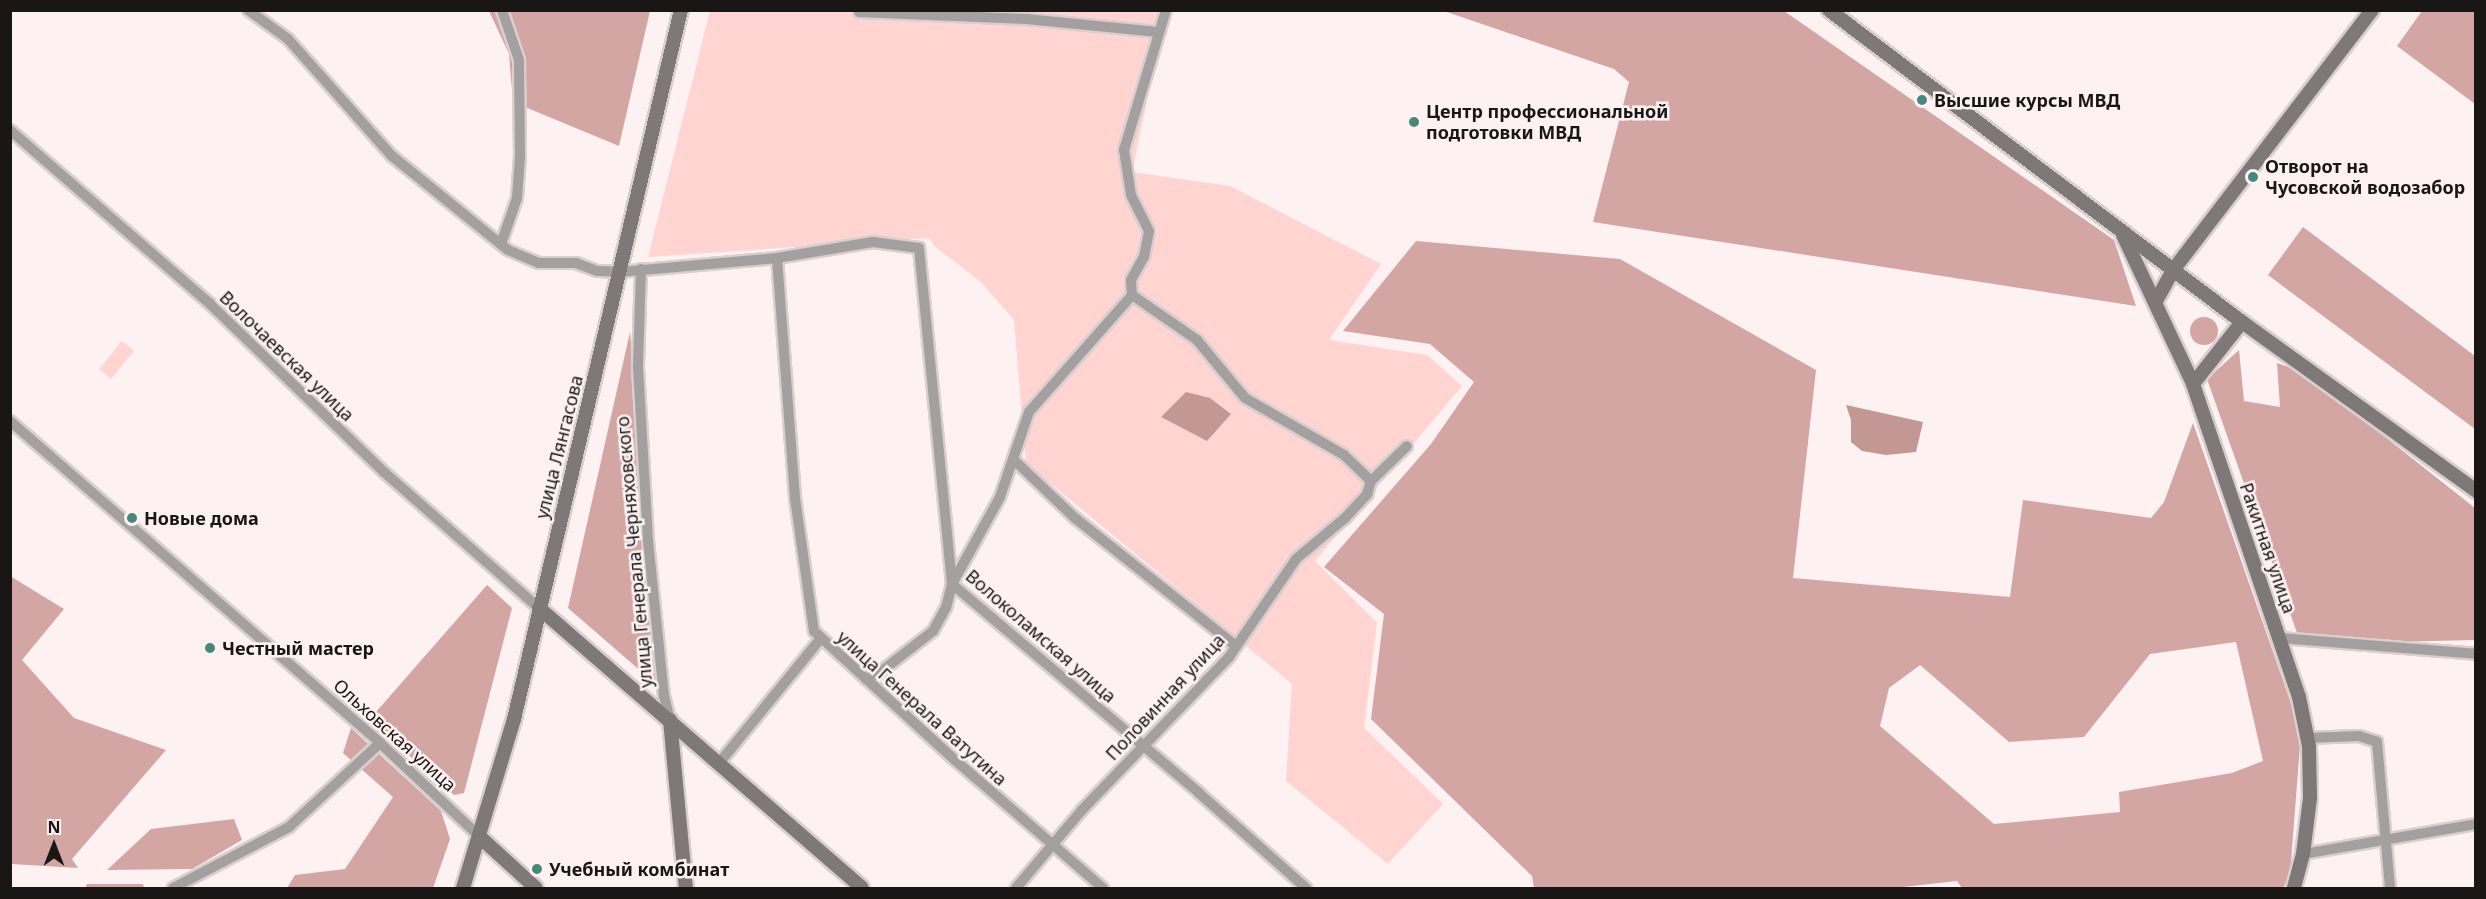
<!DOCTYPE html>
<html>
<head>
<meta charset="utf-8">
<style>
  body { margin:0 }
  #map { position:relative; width:2486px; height:899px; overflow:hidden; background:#fdf2f1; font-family:"Noto Sans",sans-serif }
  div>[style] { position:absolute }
  .green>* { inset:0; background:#ffd4d1 }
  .forest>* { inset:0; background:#d3a5a3 }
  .round { border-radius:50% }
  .water>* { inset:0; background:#c39794 }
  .roads { filter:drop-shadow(2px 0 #d9cfce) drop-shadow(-2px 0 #d9cfce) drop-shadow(0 2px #d9cfce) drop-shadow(0 -2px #d9cfce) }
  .street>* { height:10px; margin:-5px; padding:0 5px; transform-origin:5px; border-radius:5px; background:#a5a0a0 }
  .secondary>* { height:14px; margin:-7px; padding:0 7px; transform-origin:7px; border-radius:7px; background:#7f7878 }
  .dots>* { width:16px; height:16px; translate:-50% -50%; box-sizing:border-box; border:3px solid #fdf2f1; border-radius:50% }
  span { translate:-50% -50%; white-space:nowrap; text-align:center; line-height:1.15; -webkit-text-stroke:5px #fdf2f1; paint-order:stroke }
  .poi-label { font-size:18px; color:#1a1616; font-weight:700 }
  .left { translate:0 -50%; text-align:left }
  .street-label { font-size:18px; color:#1a1616 }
  .frame { position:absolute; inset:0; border:12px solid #1a1616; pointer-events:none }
  .north { position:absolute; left:24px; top:815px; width:60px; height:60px; -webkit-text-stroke:4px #fdf2f1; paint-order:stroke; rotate:0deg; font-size:16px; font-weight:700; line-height:24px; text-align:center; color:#1a1616 }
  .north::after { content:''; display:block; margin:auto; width:21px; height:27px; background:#1a1616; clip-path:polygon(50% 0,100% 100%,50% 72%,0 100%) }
</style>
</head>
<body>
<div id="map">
  <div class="green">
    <i style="clip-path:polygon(710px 11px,1166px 11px,1132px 172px,1230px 186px,1381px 264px,1329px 340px,1427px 355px,1462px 386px,1315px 561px,1377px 623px,1364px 728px,1443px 804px,1388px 864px,1286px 781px,1292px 684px,1026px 463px,1014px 320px,981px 282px,933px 245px,930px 238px,648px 257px)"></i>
    <i style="clip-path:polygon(122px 341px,134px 351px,111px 379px,99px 369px)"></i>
  </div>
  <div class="forest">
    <i style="clip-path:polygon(489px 11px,650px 11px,619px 146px,513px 102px,509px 54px)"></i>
    <i style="clip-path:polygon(1444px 11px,1784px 11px,2114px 240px,2136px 306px,1593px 222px,1629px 82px,1614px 69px)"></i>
    <i style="clip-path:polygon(2422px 11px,2475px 11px,2475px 104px,2397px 46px)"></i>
    <i style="clip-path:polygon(2303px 227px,2475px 356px,2475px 429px,2268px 275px)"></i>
    <i style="clip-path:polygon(evenodd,1416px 241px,1620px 259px,1816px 370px,1793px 578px,2010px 597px,2023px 500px,2151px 518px,2164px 502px,2193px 423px,2301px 732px,2290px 875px,2283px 888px,1962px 888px,1957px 881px,1894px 888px,1534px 888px,1532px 876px,1371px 719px,1384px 614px,1324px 567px,1431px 444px,1474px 382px,1430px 344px,1343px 331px,1416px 241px,2236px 642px,2263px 761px,2232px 773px,2119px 792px,2120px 812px,1994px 824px,1880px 726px,1889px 688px,1920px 665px,2009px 742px,2084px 737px,2150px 654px,2236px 642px)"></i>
    <i class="round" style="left:2190px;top:317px;width:28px;height:28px"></i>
    <i style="clip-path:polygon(630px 332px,658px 686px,568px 608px)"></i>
    <i style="clip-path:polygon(2239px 350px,2244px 401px,2280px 407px,2277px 363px,2304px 373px,2475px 508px,2475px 640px,2301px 644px,2207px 379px)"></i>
    <i style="clip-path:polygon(10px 576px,64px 609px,22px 660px,74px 718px,166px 750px,72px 859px,78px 868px,11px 864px)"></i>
    <i style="clip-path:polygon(487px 585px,512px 608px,464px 793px,454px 795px,369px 720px)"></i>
    <i style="clip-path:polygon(351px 728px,441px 811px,450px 839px,433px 888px,287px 888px,295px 875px,345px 869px,393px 797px,343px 753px)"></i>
    <i style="clip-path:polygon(234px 819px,242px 840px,192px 869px,107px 870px,151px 829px)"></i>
    <i style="clip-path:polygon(87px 884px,143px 884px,144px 888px,85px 888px)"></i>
  </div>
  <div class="water">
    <i style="clip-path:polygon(1186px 392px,1210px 398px,1231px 414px,1207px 441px,1161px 417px)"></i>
    <i style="clip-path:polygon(1846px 405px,1923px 422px,1916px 452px,1886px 455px,1862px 451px,1851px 442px,1851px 420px)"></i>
  </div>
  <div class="roads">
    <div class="street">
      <i style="left:248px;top:10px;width:49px;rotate:35.9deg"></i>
      <i style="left:288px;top:39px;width:157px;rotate:48.4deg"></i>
      <i style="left:392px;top:156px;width:149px;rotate:39deg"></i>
      <i style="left:508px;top:250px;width:33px;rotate:23deg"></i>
      <i style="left:538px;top:263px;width:38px"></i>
      <i style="left:576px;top:263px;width:22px;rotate:21deg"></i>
      <i style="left:597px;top:271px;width:23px;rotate:2deg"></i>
      <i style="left:620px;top:272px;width:158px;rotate:-5.1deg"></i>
      <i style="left:777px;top:258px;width:97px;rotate:-9.5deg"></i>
      <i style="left:873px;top:242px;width:46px;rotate:7.4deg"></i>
      <i style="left:919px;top:248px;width:338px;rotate:84.4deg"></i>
      <i style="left:952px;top:584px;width:324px;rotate:40.2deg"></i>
      <i style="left:1199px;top:793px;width:143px;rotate:41.6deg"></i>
      <i style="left:859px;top:12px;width:167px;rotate:2.4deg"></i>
      <i style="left:1026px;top:19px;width:133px;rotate:5.6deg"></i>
      <i style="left:10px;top:130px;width:265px;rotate:41deg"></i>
      <i style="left:210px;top:304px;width:242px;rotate:44deg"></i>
      <i style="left:384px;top:472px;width:206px;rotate:41.3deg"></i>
      <i style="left:501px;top:244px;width:49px;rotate:-70.8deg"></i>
      <i style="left:517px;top:198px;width:42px;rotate:-85.9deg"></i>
      <i style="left:520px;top:156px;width:96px;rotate:-90.6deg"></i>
      <i style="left:519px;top:60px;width:53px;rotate:-108.8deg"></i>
      <i style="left:777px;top:258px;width:241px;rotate:85.7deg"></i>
      <i style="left:795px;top:498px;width:134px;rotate:81.9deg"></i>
      <i style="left:814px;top:631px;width:191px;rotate:42.5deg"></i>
      <i style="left:955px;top:760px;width:196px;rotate:40.9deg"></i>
      <i style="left:641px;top:269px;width:98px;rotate:91.8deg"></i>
      <i style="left:638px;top:367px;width:174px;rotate:86.7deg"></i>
      <i style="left:648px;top:541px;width:156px;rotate:84.1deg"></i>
      <i style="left:664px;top:696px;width:25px;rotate:76deg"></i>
      <i style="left:1132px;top:295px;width:79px;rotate:34.7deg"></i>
      <i style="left:1197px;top:340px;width:75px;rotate:50.4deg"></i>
      <i style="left:1245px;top:398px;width:114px;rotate:29.9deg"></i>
      <i style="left:1344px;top:455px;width:37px;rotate:44deg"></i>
      <i style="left:10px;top:421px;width:490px;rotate:41deg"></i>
      <i style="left:380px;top:743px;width:139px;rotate:43.2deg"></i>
      <i style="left:1013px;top:459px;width:86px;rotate:43.6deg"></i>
      <i style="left:1075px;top:518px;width:206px;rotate:38.5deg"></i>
      <i style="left:2279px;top:638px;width:198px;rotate:4.6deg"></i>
      <i style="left:866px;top:679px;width:13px;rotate:-23deg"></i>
      <i style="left:878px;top:674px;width:70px;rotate:-38deg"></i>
      <i style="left:933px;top:631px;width:26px;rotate:-61deg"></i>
      <i style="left:946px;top:608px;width:25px;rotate:-76deg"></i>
      <i style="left:952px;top:584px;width:99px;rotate:-61.1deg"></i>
      <i style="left:1000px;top:497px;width:90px;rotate:-71.2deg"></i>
      <i style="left:1029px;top:412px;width:156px;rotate:-48.6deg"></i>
      <i style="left:1132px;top:295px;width:15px;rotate:-94deg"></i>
      <i style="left:1131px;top:280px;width:26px;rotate:-61deg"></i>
      <i style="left:1144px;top:257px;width:26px;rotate:-79deg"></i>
      <i style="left:1149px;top:231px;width:40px;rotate:-116.6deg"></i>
      <i style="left:1131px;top:195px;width:46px;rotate:-98.8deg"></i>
      <i style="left:1124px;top:150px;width:146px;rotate:-73.3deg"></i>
      <i style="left:2307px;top:738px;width:52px;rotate:-2.2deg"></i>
      <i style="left:2359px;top:736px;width:19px;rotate:18deg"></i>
      <i style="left:2377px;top:742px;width:147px;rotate:84.9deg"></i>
      <i style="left:720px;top:762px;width:160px;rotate:-50.8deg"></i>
      <i style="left:2303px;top:854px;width:176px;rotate:-9.8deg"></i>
      <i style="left:173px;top:888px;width:131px;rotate:-27.7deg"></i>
      <i style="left:289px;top:827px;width:124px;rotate:-42.7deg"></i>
      <i style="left:1016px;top:888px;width:101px;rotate:-49.8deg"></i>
      <i style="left:1081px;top:811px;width:214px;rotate:-46.1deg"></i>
      <i style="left:1229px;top:657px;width:119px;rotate:-55.6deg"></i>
      <i style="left:1296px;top:559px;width:64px;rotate:-39.9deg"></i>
      <i style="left:1345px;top:518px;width:33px;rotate:-47deg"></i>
      <i style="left:1367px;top:494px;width:14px;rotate:-73deg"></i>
      <i style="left:1371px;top:481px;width:50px;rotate:-44.2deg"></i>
    </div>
    <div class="secondary">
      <i style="left:1829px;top:10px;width:518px;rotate:37.07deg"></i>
      <i style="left:2242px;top:322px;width:289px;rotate:35.8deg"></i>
      <i style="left:2123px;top:235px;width:165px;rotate:64.8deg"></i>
      <i style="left:2193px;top:384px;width:330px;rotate:71.3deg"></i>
      <i style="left:2299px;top:697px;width:50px;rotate:78.5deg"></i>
      <i style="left:2309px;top:746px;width:52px;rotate:88.9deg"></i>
      <i style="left:2310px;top:798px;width:56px;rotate:97.1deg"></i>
      <i style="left:2303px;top:854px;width:35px;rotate:105deg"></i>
      <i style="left:2156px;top:301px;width:37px;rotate:-61deg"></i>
      <i style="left:2174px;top:269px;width:326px;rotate:-52.6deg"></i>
      <i style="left:2193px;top:384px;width:79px;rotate:-51.7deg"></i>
      <i style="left:539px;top:608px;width:427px;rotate:40.9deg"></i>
      <i style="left:670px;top:720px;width:169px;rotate:84.6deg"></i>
      <i style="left:481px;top:838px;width:74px;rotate:42.3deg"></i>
      <i style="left:463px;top:888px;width:177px;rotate:-73.2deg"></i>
      <i style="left:514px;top:719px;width:728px;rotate:-76.75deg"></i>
    </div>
  </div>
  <div class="dots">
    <i style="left:1922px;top:100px;background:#46897c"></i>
    <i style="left:1414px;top:122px;background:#46897c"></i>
    <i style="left:2253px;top:177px;background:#46897c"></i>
    <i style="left:132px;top:518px;background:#46897c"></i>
    <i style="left:210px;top:648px;background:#46897c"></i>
    <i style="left:537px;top:869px;background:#46897c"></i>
  </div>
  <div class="poi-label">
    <span class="left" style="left:1934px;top:100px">Высшие курсы МВД</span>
    <span class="left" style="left:1426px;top:122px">Центр профессиональной<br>подготовки МВД</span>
    <span class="left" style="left:2265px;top:177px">Отворот на<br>Чусовской водозабор</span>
    <span class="left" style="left:144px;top:518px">Новые дома</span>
    <span class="left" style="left:222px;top:648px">Честный мастер</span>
    <span class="left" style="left:549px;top:869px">Учебный комбинат</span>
  </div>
  <div class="street-label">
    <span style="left:287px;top:356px;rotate:44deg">Волочаевская улица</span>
    <span style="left:559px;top:447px;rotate:-76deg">улица Лянгасова</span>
    <span style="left:2268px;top:548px;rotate:71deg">Ракитная улица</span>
    <span style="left:634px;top:552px;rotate:-95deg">улица Генерала Черняховского</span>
    <span style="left:1041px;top:636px;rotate:41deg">Волоколамская улица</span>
    <span style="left:1165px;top:697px;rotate:-47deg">Половинная улица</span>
    <span style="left:922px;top:708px;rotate:42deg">улица Генерала Ватутина</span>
    <span style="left:395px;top:735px;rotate:42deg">Ольховская улица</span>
  </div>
  <div class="frame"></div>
  <div class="north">N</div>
</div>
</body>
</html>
